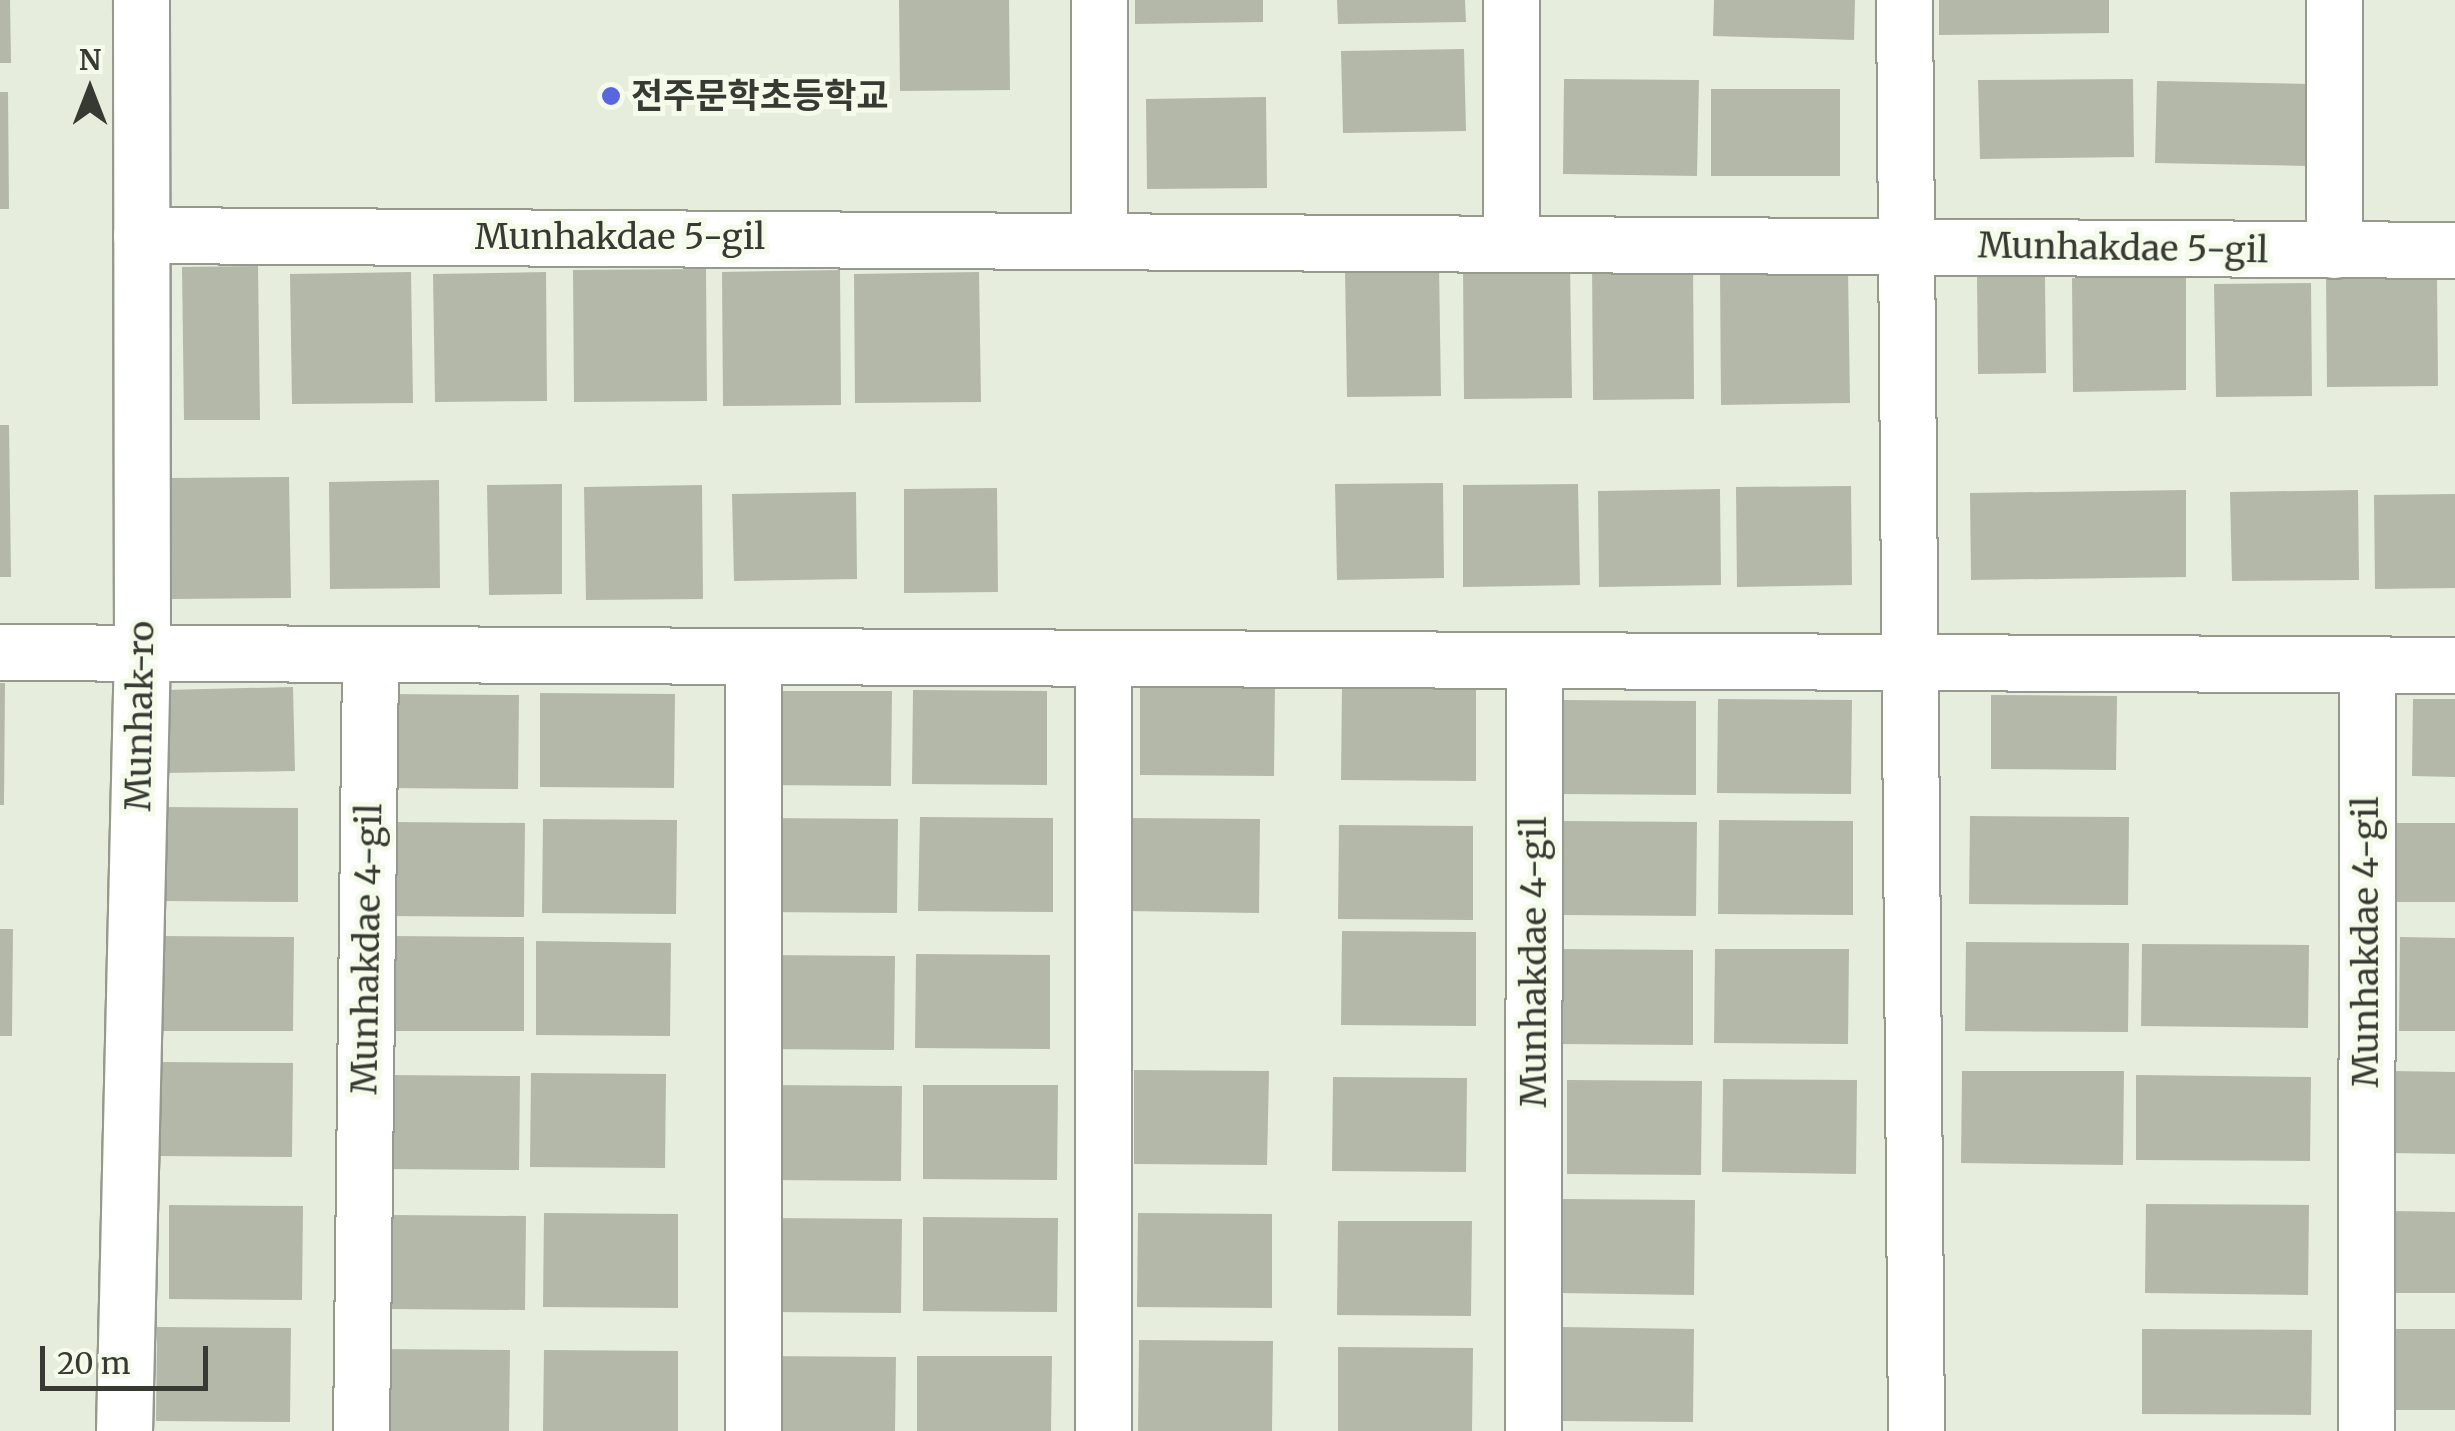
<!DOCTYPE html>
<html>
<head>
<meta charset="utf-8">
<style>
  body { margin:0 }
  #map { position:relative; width:2455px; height:1431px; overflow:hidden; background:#e7eddd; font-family:Merriweather,"Noto Sans KR",serif }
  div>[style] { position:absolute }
  .building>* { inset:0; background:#b3b8a9 }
  .roads { filter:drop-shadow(2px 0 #959a8c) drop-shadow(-2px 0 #959a8c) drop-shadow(0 2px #959a8c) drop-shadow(0 -2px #959a8c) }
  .street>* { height:55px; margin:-27.5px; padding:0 27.5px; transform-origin:27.5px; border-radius:27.5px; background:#fff }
  .dots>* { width:28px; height:28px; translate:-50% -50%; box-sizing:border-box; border:5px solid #f4fbea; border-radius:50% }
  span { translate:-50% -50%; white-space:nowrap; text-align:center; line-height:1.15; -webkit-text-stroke:10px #f4fbea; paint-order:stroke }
  .poi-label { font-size:35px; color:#373933; font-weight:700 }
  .left { translate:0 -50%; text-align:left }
  .street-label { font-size:35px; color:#373933 }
  .north { position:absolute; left:40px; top:40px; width:100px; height:100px; -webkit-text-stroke:8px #f4fbea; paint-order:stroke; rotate:0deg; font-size:28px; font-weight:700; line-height:40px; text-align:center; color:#373933 }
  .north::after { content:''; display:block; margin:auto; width:35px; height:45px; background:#373933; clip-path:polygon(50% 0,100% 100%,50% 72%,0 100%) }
  .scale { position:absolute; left:40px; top:1346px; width:168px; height:45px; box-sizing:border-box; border:5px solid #373933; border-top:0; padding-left:12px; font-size:30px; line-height:35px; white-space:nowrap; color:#373933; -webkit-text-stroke:8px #f4fbea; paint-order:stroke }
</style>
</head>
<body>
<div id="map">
  <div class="building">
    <i style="clip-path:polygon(0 0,10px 0,11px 63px,0 63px)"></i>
    <i style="clip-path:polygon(899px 0,1009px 0,1010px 90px,900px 91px)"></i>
    <i style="clip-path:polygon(1135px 0,1263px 0,1263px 22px,1135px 24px)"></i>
    <i style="clip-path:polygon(1337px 0,1465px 0,1466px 22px,1338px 24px)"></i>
    <i style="clip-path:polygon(1714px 0,1855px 0,1854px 40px,1713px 36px)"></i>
    <i style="clip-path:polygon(1939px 0,2109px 0,2109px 33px,1939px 35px)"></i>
    <i style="clip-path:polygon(1464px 49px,1466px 131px,1343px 133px,1341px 51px)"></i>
    <i style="clip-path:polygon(1564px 79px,1699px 80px,1697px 176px,1563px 174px)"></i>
    <i style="clip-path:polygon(2133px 79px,2134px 157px,1980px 159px,1978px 80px)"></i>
    <i style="clip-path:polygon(2157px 81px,2309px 84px,2308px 166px,2155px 163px)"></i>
    <i style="clip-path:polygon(1711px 89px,1840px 89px,1840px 176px,1711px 176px)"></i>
    <i style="clip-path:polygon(0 92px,8px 92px,9px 209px,0 209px)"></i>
    <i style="clip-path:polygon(1266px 97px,1267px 188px,1147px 189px,1146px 99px)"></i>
    <i style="clip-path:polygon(1693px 262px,1694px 399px,1593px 400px,1592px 263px)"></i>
    <i style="clip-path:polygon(1570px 264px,1572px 398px,1464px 399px,1463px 265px)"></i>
    <i style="clip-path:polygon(258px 266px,260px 420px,184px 420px,182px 267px)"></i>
    <i style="clip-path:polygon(1439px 266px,1441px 396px,1347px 397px,1345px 268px)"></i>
    <i style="clip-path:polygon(706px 269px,707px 401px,574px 402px,573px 270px)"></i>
    <i style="clip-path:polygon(840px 270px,841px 405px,723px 406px,722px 272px)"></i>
    <i style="clip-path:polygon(1848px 270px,1850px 403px,1721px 405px,1720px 272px)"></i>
    <i style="clip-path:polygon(411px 272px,413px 403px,292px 404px,290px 274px)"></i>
    <i style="clip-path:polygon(546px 272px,547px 401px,435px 402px,433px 274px)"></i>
    <i style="clip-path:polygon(979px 272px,981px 402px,855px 403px,854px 274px)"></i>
    <i style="clip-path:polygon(2437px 274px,2438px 386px,2327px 387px,2326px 275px)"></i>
    <i style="clip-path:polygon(2045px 275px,2046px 373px,1978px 374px,1977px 276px)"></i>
    <i style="clip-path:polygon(2186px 277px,2186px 390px,2073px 392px,2072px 278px)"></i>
    <i style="clip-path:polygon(2311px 283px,2312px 396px,2216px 397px,2214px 284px)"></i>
    <i style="clip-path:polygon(0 425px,9px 425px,11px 577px,0 577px)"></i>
    <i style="clip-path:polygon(289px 477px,291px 598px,172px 599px,171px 478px)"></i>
    <i style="clip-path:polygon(439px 480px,440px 588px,330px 589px,329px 482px)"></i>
    <i style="clip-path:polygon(1443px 483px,1444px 578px,1337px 580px,1335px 484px)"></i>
    <i style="clip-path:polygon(562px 484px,562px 594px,489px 595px,487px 485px)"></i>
    <i style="clip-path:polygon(1578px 484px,1580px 585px,1463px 587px,1463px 485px)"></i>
    <i style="clip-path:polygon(702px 485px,703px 599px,586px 600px,584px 487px)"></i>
    <i style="clip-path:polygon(1851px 486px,1852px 585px,1737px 587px,1736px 487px)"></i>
    <i style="clip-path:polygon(997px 488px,998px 592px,904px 593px,904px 489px)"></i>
    <i style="clip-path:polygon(1720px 489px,1721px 585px,1599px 587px,1598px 491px)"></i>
    <i style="clip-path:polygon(2186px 490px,2186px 577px,1971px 580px,1970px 493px)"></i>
    <i style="clip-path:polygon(2358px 490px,2359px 580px,2232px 581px,2230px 492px)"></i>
    <i style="clip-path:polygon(856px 492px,857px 579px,734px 581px,732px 494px)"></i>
    <i style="clip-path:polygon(2455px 494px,2455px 588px,2375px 589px,2374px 495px)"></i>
    <i style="clip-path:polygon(1140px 681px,1275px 682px,1274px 776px,1140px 775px)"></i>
    <i style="clip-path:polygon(0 683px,5px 683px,4px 805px,0 805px)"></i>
    <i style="clip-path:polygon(1342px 686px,1476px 687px,1476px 781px,1341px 780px)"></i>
    <i style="clip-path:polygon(293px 687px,295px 771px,166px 773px,166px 690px)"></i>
    <i style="clip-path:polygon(913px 690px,1047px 691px,1047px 785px,912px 784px)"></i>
    <i style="clip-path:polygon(757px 691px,892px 691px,891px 786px,757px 785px)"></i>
    <i style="clip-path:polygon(540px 693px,675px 694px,674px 788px,540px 787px)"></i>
    <i style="clip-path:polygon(385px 694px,519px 695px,518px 789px,384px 788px)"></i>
    <i style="clip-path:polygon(1991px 695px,2117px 696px,2116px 770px,1991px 769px)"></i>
    <i style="clip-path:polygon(1718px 699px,1852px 700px,1851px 794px,1717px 793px)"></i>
    <i style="clip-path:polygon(2413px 699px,2455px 699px,2455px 777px,2412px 776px)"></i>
    <i style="clip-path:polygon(1562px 700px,1696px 701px,1696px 795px,1561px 794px)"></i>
    <i style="clip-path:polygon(164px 807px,298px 808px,298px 902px,163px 901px)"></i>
    <i style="clip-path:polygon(1970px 816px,2129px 817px,2128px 905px,1969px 904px)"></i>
    <i style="clip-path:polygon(920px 817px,1053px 818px,1053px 912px,918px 911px)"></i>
    <i style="clip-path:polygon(763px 818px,898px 819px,897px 913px,763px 912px)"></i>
    <i style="clip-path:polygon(1126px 818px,1260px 819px,1259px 913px,1125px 911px)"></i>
    <i style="clip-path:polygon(543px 819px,677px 820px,676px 914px,542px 913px)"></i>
    <i style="clip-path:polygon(1719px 820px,1853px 821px,1853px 915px,1718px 914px)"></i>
    <i style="clip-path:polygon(1563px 821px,1697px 822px,1696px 916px,1562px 915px)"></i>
    <i style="clip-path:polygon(391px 822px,525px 823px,524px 917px,390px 916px)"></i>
    <i style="clip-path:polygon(2396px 823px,2455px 823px,2455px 902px,2396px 902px)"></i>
    <i style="clip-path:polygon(1339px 825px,1473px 826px,1473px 920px,1338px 919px)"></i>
    <i style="clip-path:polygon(0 929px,13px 929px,12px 1036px,0 1036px)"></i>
    <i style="clip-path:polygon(1342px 931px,1476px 932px,1476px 1026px,1341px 1025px)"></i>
    <i style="clip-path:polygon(160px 936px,294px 937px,293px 1031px,159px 1031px)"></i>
    <i style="clip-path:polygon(389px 936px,524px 937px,524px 1031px,389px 1031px)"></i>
    <i style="clip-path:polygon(2400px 937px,2455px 938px,2455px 1031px,2399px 1031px)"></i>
    <i style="clip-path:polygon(536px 941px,671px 943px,670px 1036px,536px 1035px)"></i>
    <i style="clip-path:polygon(1966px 942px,2129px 943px,2128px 1032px,1965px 1031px)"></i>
    <i style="clip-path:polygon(2142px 944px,2309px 945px,2308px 1028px,2141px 1026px)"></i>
    <i style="clip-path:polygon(1559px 949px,1693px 950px,1693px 1045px,1558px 1044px)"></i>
    <i style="clip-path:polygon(1715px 949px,1849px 949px,1848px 1044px,1714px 1043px)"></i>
    <i style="clip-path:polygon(916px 954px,1050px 955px,1050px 1049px,915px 1048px)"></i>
    <i style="clip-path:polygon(760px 955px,895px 956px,894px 1050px,760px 1049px)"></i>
    <i style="clip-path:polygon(159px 1062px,293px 1063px,292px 1157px,158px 1156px)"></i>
    <i style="clip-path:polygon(1134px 1070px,1269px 1071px,1267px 1165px,1134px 1164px)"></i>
    <i style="clip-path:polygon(1962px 1071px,2124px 1071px,2123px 1165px,1961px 1163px)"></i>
    <i style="clip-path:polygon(2392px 1071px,2455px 1072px,2455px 1154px,2391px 1153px)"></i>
    <i style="clip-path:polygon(531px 1073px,666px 1074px,665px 1168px,530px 1167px)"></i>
    <i style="clip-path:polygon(386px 1075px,520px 1076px,519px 1170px,385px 1169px)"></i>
    <i style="clip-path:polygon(2136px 1075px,2311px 1077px,2310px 1161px,2136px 1160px)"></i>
    <i style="clip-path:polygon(1333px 1077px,1467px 1078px,1466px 1172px,1332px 1171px)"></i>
    <i style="clip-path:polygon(1723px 1079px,1857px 1080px,1856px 1174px,1722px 1172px)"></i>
    <i style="clip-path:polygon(1567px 1080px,1702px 1081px,1701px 1175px,1567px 1174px)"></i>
    <i style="clip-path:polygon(768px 1085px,902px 1086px,901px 1181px,767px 1180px)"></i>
    <i style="clip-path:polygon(923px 1085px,1058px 1085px,1057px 1180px,923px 1179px)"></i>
    <i style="clip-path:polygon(1561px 1199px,1695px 1200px,1694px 1295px,1560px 1293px)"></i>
    <i style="clip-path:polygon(2146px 1204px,2309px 1205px,2308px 1295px,2145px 1293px)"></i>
    <i style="clip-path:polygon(169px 1205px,303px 1206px,302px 1300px,169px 1299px)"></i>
    <i style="clip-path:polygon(2394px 1211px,2455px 1212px,2455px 1293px,2393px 1293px)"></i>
    <i style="clip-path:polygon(544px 1213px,678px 1214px,678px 1308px,543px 1307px)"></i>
    <i style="clip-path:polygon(1138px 1213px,1272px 1214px,1272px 1308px,1137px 1307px)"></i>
    <i style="clip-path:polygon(392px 1215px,526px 1216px,525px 1310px,391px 1309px)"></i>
    <i style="clip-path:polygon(923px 1217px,1058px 1218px,1057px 1312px,923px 1311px)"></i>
    <i style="clip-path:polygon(768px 1218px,902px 1219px,901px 1313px,767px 1312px)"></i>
    <i style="clip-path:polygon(1338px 1221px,1472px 1221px,1471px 1316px,1337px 1315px)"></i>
    <i style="clip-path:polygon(157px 1327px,291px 1328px,290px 1422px,156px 1421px)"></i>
    <i style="clip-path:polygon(1560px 1327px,1694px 1329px,1693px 1422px,1559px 1421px)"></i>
    <i style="clip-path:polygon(2142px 1329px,2312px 1330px,2311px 1415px,2142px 1414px)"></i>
    <i style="clip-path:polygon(2394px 1329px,2455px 1329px,2455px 1410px,2393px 1410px)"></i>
    <i style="clip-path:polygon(1139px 1340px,1273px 1341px,1272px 1431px,1138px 1431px)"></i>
    <i style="clip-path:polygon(1338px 1347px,1473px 1348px,1472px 1431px,1338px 1431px)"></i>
    <i style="clip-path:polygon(376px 1349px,510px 1350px,509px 1431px,375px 1431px)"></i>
    <i style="clip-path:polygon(544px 1350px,678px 1351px,678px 1431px,543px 1431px)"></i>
    <i style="clip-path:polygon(762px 1356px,896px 1357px,895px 1431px,761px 1431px)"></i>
    <i style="clip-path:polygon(917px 1356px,1052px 1356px,1051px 1431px,917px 1431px)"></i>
  </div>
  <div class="roads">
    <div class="street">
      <i style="left:1099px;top:0;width:240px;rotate:90deg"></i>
      <i style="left:1511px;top:0;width:242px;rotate:90deg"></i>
      <i style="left:1904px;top:0;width:1431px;rotate:89.52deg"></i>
      <i style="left:2334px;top:0;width:250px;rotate:90deg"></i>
      <i style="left:141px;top:235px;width:2314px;rotate:0.37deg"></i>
      <i style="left:0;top:652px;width:2455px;rotate:0.3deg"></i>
      <i style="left:753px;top:658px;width:773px;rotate:90deg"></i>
      <i style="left:1103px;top:662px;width:769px;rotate:90deg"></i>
      <i style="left:124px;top:1431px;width:779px;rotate:-88.68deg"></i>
      <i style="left:142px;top:652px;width:652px;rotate:-90.09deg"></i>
      <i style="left:361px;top:1431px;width:775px;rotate:-89.33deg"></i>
      <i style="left:1533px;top:1431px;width:767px;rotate:-89.93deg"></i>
      <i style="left:2366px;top:1431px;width:762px;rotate:-89.92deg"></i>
    </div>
  </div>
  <div class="dots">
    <i style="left:611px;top:96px;background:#5867de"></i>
  </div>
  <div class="poi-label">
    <span class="left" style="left:631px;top:96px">전주문학초등학교</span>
  </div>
  <div class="street-label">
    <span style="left:620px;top:237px">Munhakdae 5-gil</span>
    <span style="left:2123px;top:248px;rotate:1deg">Munhakdae 5-gil</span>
    <span style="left:140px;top:716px;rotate:-89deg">Munhak-ro</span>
    <span style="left:2366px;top:942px;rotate:-90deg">Munhakdae 4-gil</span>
    <span style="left:367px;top:949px;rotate:-89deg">Munhakdae 4-gil</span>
    <span style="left:1534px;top:962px;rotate:-90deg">Munhakdae 4-gil</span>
  </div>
  <div class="north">N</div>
  <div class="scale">20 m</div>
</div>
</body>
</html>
